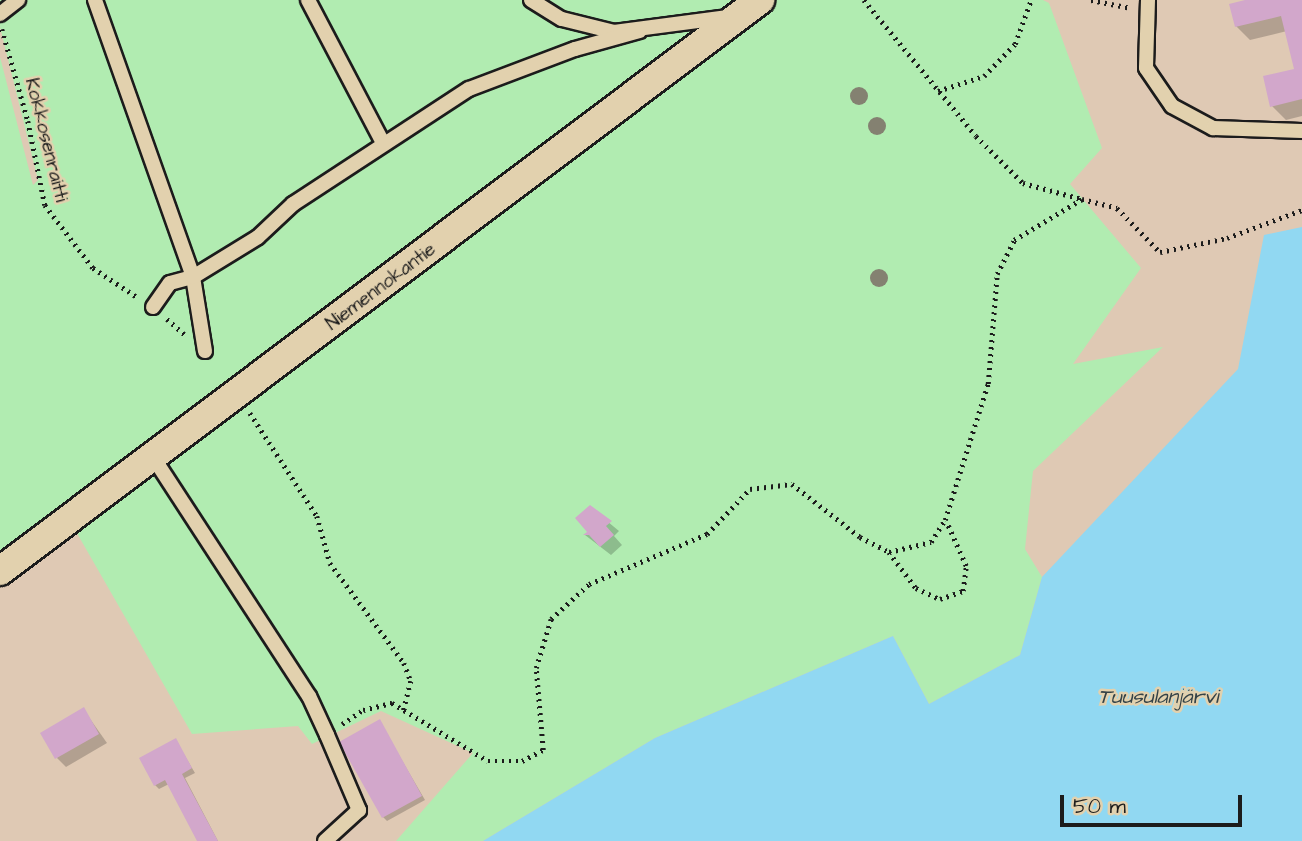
<!DOCTYPE html>
<html>
<head>
<meta charset="utf-8">
<style>
  body { margin:0 }
  #map { position:relative; width:1302px; height:841px; overflow:hidden; background:#dfc9b4; font-family:"Architects Daughter",sans-serif }
  div>[style] { position:absolute }
  .green>* { inset:0; background:#b1ecb1 }
  .water>* { inset:0; background:#91d8f2 }
  .shadow>* { inset:0; background:#0003 }
  .building>* { inset:0; background:#d2a7cb }
  .path>* { height:4.5px; margin-top:-2.25px; transform-origin:0; background:repeating-linear-gradient(90deg,#1c1c1c 0 2px,transparent 0 7px) }
  .roads { filter:drop-shadow(2px 0 #1c1c1c) drop-shadow(-2px 0 #1c1c1c) drop-shadow(0 2px #1c1c1c) drop-shadow(0 -2px #1c1c1c) }
  .service>* { height:14px; margin:-7px; padding:0 7px; transform-origin:7px; border-radius:7px; background:#e2d1ae }
  .minor>* { height:28px; margin:-14px; padding:0 14px; transform-origin:14px; border-radius:14px; background:#e2d1ae }
  .trees>* { width:18px; height:18px; margin:-9px; border-radius:50%; background:#848171 }
  span { translate:-50% -50%; white-space:nowrap; text-align:center; line-height:1.15; -webkit-text-stroke:5px #e2d1ae; paint-order:stroke }
  .street-label { font-size:19px; color:#1c1c1c }
  .water-label { font-size:21px; color:#334247; font-style:italic }
  .scale { position:absolute; left:1060px; top:795px; width:182px; height:32px; box-sizing:border-box; border:4px solid #1c1c1c; border-top:0; padding-left:9px; font-size:21px; line-height:24px; white-space:nowrap; color:#1c1c1c; -webkit-text-stroke:5px #e2d1ae; paint-order:stroke }
</style>
</head>
<body>
<div id="map">
  <div class="green">
    <i style="clip-path:polygon(0 0,1043px 0,1049px 3px,1102px 148px,1070px 184px,1141px 268px,1073px 364px,1163px 347px,1033px 471px,1025px 549px,1042px 577px,1020px 655px,929px 704px,893px 636px,655px 738px,483px 841px,396px 841px,473px 753px,381px 711px,312px 744px,298px 726px,192px 734px,74px 528px,67px 501px,0 552px,0 57px,33px 185px,38px 180px,0 27px)"></i>
  </div>
  <div class="water">
    <i style="clip-path:polygon(1302px 227px,1302px 841px,483px 841px,655px 738px,893px 636px,929px 704px,1020px 655px,1042px 577px,1238px 369px,1264px 235px)"></i>
  </div>
  <div class="shadow">
    <i style="clip-path:polygon(1253px 0,1302px 0,1302px 116px,1286px 120px,1272px 106px,1296px 70px,1287px 31px,1250px 40px,1236px 26px)"></i>
    <i style="clip-path:polygon(590px 507px,619px 531px,614px 536px,622px 545px,611px 555px,585px 535px,590px 532px)"></i>
    <i style="clip-path:polygon(83px 709px,107px 743px,66px 767px,57px 758px)"></i>
    <i style="clip-path:polygon(379px 721px,425px 800px,387px 821px,383px 817px)"></i>
    <i style="clip-path:polygon(176px 741px,195px 773px,185px 778px,218px 841px,199px 841px,169px 784px,159px 789px,155px 785px)"></i>
  </div>
  <div class="building">
    <i style="clip-path:polygon(1245px 0,1302px 0,1302px 99px,1270px 107px,1263px 76px,1294px 69px,1281px 16px,1235px 27px,1229px 4px)"></i>
    <i style="clip-path:polygon(590px 505px,612px 521px,606px 526px,614px 535px,600px 547px,589px 535px,583px 535px,587px 532px,575px 518px)"></i>
    <i style="clip-path:polygon(84px 707px,99px 734px,55px 759px,40px 733px)"></i>
    <i style="clip-path:polygon(380px 719px,422px 796px,382px 818px,339px 742px)"></i>
    <i style="clip-path:polygon(176px 738px,192px 768px,182px 774px,218px 841px,197px 841px,165px 780px,154px 786px,139px 758px)"></i>
  </div>
  <div class="path">
    <i style="left:864px;top:0;width:176px;rotate:50.5deg"></i>
    <i style="left:976px;top:136px;width:66px;rotate:45deg"></i>
    <i style="left:1023px;top:183px;width:61px;rotate:15.2deg"></i>
    <i style="left:1091px;top:0;width:41px;rotate:11.3deg"></i>
    <i style="left:2px;top:29px;width:96px;rotate:74.2deg"></i>
    <i style="left:28px;top:121px;width:86px;rotate:78.6deg"></i>
    <i style="left:45px;top:205px;width:79px;rotate:52.7deg"></i>
    <i style="left:93px;top:268px;width:53px;rotate:33.4deg"></i>
    <i style="left:938px;top:91px;width:48px;rotate:-18.1deg"></i>
    <i style="left:984px;top:76px;width:45px;rotate:-45.9deg"></i>
    <i style="left:1015px;top:44px;width:47px;rotate:-70deg"></i>
    <i style="left:167px;top:319px;width:23px;rotate:41deg"></i>
    <i style="left:250px;top:413px;width:123px;rotate:57deg"></i>
    <i style="left:317px;top:516px;width:49px;rotate:74.5deg"></i>
    <i style="left:330px;top:563px;width:124px;rotate:53.5deg"></i>
    <i style="left:404px;top:663px;width:19px;rotate:69deg"></i>
    <i style="left:411px;top:681px;width:30px;rotate:104deg"></i>
    <i style="left:889px;top:552px;width:45px;rotate:53.1deg"></i>
    <i style="left:916px;top:588px;width:26px;rotate:25deg"></i>
    <i style="left:940px;top:599px;width:24px;rotate:-19deg"></i>
    <i style="left:963px;top:591px;width:25px;rotate:-83deg"></i>
    <i style="left:966px;top:566px;width:49px;rotate:-114deg"></i>
    <i style="left:342px;top:724px;width:25px;rotate:-34deg"></i>
    <i style="left:363px;top:710px;width:30px;rotate:-14deg"></i>
    <i style="left:392px;top:703px;width:112px;rotate:31.1deg"></i>
    <i style="left:488px;top:761px;width:34px"></i>
    <i style="left:522px;top:761px;width:24px;rotate:-28deg"></i>
    <i style="left:543px;top:750px;width:82px;rotate:-94.9deg"></i>
    <i style="left:536px;top:668px;width:51px;rotate:-73deg"></i>
    <i style="left:551px;top:619px;width:52px;rotate:-42.6deg"></i>
    <i style="left:589px;top:584px;width:128px;rotate:-23deg"></i>
    <i style="left:707px;top:534px;width:62px;rotate:-46.3deg"></i>
    <i style="left:750px;top:489px;width:42px;rotate:-6.8deg"></i>
    <i style="left:792px;top:484px;width:86px;rotate:37.9deg"></i>
    <i style="left:860px;top:537px;width:33px;rotate:27deg"></i>
    <i style="left:889px;top:552px;width:43px;rotate:-13.4deg"></i>
    <i style="left:931px;top:542px;width:26px;rotate:-58deg"></i>
    <i style="left:945px;top:520px;width:143px;rotate:-72.5deg"></i>
    <i style="left:988px;top:384px;width:110px;rotate:-85.3deg"></i>
    <i style="left:997px;top:274px;width:38px;rotate:-63deg"></i>
    <i style="left:1014px;top:240px;width:79px;rotate:-31.1deg"></i>
    <i style="left:1082px;top:199px;width:36px;rotate:14deg"></i>
    <i style="left:1117px;top:208px;width:62px;rotate:45.7deg"></i>
    <i style="left:1160px;top:252px;width:68px;rotate:-11.8deg"></i>
    <i style="left:1227px;top:238px;width:80px;rotate:-20.5deg"></i>
  </div>
  <div class="roads">
    <div class="service">
      <i style="left:95px;top:0;width:294px;rotate:70.5deg"></i>
      <i style="left:193px;top:277px;width:75px;rotate:80.8deg"></i>
      <i style="left:308px;top:0;width:161px;rotate:62.3deg"></i>
      <i style="left:531px;top:0;width:36px;rotate:32deg"></i>
      <i style="left:562px;top:19px;width:54px;rotate:14deg"></i>
      <i style="left:614px;top:32px;width:115px;rotate:-7.5deg"></i>
      <i style="left:1148px;top:0;width:68px;rotate:91.7deg"></i>
      <i style="left:1146px;top:68px;width:46px;rotate:55.6deg"></i>
      <i style="left:1172px;top:106px;width:47px;rotate:28.2deg"></i>
      <i style="left:1213px;top:128px;width:89px;rotate:1.9deg"></i>
      <i style="left:0;top:14px;width:23px;rotate:-38deg"></i>
      <i style="left:153px;top:307px;width:29px;rotate:-55deg"></i>
      <i style="left:170px;top:283px;width:24px;rotate:-15deg"></i>
      <i style="left:193px;top:277px;width:76px;rotate:-31.6deg"></i>
      <i style="left:258px;top:237px;width:48px;rotate:-43.3deg"></i>
      <i style="left:293px;top:204px;width:210px;rotate:-33.2deg"></i>
      <i style="left:469px;top:89px;width:113px;rotate:-20.7deg"></i>
      <i style="left:575px;top:49px;width:67px;rotate:-15.5deg"></i>
      <i style="left:153px;top:457px;width:285px;rotate:56.9deg"></i>
      <i style="left:309px;top:696px;width:43px;rotate:65.2deg"></i>
      <i style="left:327px;top:735px;width:82px;rotate:66.9deg"></i>
      <i style="left:359px;top:810px;width:46px;rotate:137.6deg"></i>
    </div>
    <div class="minor">
      <i style="left:0;top:571px;width:951px;rotate:-36.92deg"></i>
    </div>
  </div>
  <div class="trees">
    <i style="left:859px;top:96px"></i>
    <i style="left:877px;top:126px"></i>
    <i style="left:879px;top:278px"></i>
  </div>
  <div class="street-label">
    <span style="left:46px;top:140px;rotate:76deg">Kokkosenraitti</span>
    <span style="left:381px;top:287px;rotate:-37deg">Niemennokantie</span>
  </div>
  <div class="water-label">
    <span style="left:1158px;top:697px">Tuusulanjärvi</span>
  </div>
  <div class="scale">50 m</div>
</div>
</body>
</html>
